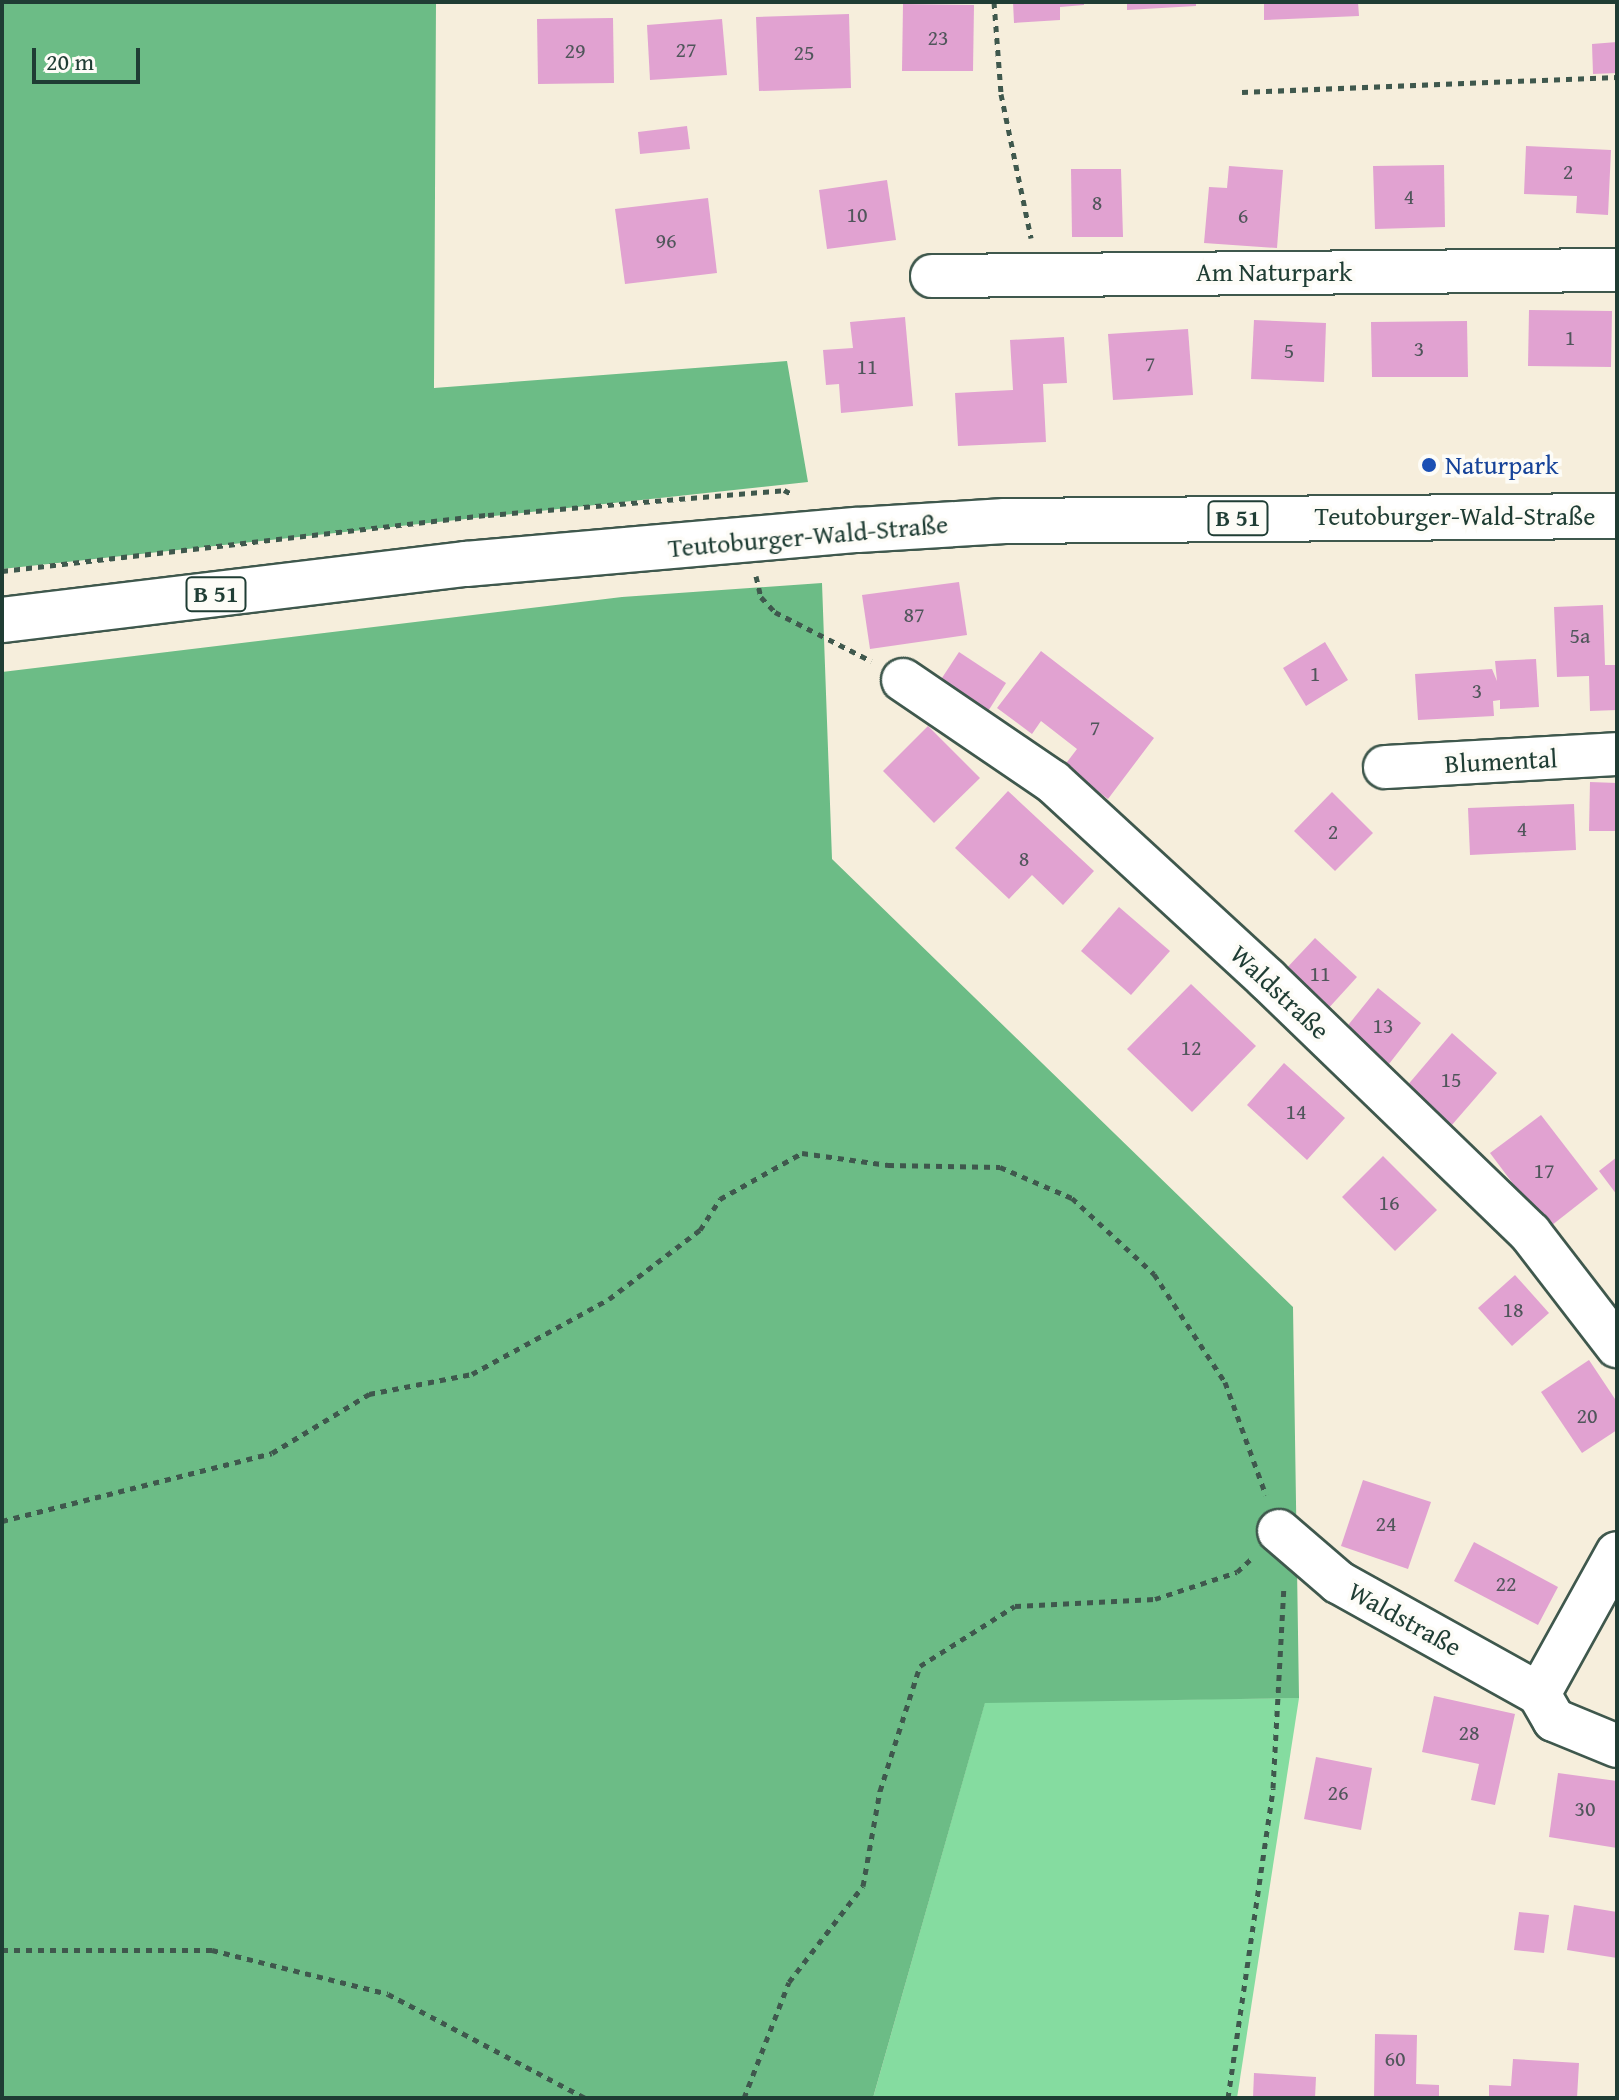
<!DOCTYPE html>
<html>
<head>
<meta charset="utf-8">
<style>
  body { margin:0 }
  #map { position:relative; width:1619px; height:2100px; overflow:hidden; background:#f6eedc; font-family:"Gentium Book Plus",serif }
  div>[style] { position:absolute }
  .green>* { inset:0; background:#85dca0 }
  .forest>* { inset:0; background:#6cbc86 }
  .building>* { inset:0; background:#e1a2d1 }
  .path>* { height:5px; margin-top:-2.5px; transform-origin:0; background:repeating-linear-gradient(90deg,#3f584d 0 6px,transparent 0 12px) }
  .roads { filter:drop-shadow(2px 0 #3f584d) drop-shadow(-2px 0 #3f584d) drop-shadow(0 2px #3f584d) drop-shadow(0 -2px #3f584d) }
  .minor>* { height:42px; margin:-21px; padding:0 21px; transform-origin:21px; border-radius:21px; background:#fff }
  .major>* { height:44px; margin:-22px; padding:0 22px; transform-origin:22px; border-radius:22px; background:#fff }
  .dots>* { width:22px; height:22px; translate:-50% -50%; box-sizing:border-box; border:4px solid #fdfcf7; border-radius:50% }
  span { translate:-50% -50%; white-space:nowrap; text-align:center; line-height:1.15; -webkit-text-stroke:7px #fdfcf7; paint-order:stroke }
  .number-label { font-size:22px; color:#50565b }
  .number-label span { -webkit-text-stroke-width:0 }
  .shield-label span { padding:2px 6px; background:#fdfcf7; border:2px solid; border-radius:6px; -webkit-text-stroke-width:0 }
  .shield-label { font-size:24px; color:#1f3d34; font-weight:700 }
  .street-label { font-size:26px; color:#1f3d34 }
  .transit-label { font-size:26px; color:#164399 }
  .left { translate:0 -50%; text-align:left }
  .frame { position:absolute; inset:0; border:4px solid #1f3d34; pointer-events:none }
  .scale { position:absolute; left:32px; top:48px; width:108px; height:36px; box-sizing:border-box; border:4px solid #1f3d34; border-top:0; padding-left:10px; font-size:24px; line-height:28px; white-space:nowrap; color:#1f3d34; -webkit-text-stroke:6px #fdfcf7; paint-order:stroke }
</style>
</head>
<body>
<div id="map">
  <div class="green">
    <i style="clip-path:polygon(1299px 1698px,1237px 2098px,873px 2098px,985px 1702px)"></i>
  </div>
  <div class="forest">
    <i style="clip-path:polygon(2px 2px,436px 2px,434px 388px,787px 361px,808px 482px,2px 569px)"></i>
    <i style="clip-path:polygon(822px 583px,832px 859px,1293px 1307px,1299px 1698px,985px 1703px,873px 2098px,2px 2098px,2px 672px,622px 597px)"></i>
  </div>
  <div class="building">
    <i style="clip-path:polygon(1013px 2px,1084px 2px,1084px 5px,1060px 7px,1060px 20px,1014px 23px)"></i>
    <i style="clip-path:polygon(1127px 2px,1196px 2px,1196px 6px,1127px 10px)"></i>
    <i style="clip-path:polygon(1264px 2px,1358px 2px,1359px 16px,1264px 20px)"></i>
    <i style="clip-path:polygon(903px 4px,974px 5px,973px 71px,902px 71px)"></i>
    <i style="clip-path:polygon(849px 14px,851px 88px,759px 91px,756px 17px)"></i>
    <i style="clip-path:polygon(613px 18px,614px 83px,538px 84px,537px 19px)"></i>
    <i style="clip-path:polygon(722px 19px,727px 75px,650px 80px,647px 25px)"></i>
    <i style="clip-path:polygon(1617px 42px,1617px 73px,1593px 74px,1592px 44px)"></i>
    <i style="clip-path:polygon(687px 126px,690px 149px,640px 154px,638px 132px)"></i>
    <i style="clip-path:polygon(1526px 146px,1611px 150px,1608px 215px,1576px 213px,1577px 196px,1524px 194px)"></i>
    <i style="clip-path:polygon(1444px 165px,1445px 227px,1375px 229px,1373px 166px)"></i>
    <i style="clip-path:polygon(1229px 166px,1283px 170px,1277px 248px,1204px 243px,1209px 187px,1227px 188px)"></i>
    <i style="clip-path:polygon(1071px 169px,1121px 169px,1123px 237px,1072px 237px)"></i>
    <i style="clip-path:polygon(887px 180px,896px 240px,827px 249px,819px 190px)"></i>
    <i style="clip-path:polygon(708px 198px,717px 273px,625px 284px,615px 209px)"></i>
    <i style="clip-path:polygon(1529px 310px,1612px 311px,1611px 367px,1528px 366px)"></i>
    <i style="clip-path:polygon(905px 317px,913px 406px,841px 413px,839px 384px,826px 385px,823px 350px,853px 348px,850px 322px)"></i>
    <i style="clip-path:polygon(1254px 320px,1326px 323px,1324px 382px,1251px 379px)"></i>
    <i style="clip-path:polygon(1467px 321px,1468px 377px,1372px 377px,1371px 322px)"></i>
    <i style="clip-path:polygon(1188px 329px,1193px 395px,1113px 400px,1108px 334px)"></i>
    <i style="clip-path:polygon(1064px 337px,1067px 383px,1043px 384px,1046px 442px,958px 446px,955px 393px,1013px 390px,1010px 340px)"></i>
    <i style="clip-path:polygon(959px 582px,967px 635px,870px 649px,862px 595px)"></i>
    <i style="clip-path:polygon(1603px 605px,1605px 665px,1617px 665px,1617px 710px,1590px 711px,1589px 676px,1557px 677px,1554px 607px)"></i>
    <i style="clip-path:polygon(1325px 642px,1348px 680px,1306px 706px,1283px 668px)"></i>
    <i style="clip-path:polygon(1041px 651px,1154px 738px,1108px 799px,1064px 766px,1077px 749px,1041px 721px,1032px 734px,997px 708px)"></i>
    <i style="clip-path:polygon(959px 652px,1006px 683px,985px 716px,938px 684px)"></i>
    <i style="clip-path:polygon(1536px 659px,1539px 707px,1500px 709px,1500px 700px,1493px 701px,1494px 716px,1418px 720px,1415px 674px,1492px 669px,1497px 681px,1495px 661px)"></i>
    <i style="clip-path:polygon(928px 726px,980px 778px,934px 823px,883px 771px)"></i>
    <i style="clip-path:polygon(1590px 782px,1617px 783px,1617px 831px,1589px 831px)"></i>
    <i style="clip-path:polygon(1008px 791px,1094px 871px,1063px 905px,1032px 875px,1009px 899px,955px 848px)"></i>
    <i style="clip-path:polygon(1332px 792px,1373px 833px,1335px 871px,1294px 831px)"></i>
    <i style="clip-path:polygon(1574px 804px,1576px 850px,1470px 855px,1468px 808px)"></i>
    <i style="clip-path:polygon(1119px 907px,1170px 951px,1131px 995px,1081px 951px)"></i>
    <i style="clip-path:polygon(1315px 938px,1357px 977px,1326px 1011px,1284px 971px)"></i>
    <i style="clip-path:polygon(1191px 984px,1256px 1046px,1192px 1112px,1127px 1049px)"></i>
    <i style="clip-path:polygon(1378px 988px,1421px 1023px,1389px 1064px,1345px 1029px)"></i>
    <i style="clip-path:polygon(1452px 1033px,1497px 1073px,1451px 1126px,1406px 1087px)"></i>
    <i style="clip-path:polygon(1284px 1063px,1345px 1118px,1307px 1160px,1247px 1105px)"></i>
    <i style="clip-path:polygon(1541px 1115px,1598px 1189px,1547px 1229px,1490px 1153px)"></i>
    <i style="clip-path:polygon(1383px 1156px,1437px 1210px,1395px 1251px,1342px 1197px)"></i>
    <i style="clip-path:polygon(1617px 1157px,1617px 1195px,1599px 1171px)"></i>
    <i style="clip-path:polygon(1515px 1275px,1549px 1313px,1512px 1346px,1478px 1308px)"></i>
    <i style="clip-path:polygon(1589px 1360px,1617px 1402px,1617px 1430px,1582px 1453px,1541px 1392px)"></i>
    <i style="clip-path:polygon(1363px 1480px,1431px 1502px,1408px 1569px,1341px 1546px)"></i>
    <i style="clip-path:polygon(1474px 1542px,1558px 1587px,1538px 1625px,1454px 1581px)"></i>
    <i style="clip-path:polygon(1434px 1696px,1515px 1714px,1495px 1805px,1471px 1800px,1479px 1764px,1422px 1752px)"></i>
    <i style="clip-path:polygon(1316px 1757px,1372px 1768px,1361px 1830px,1304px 1819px)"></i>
    <i style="clip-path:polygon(1558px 1773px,1617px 1781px,1617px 1848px,1549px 1837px)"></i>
    <i style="clip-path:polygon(1574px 1905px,1617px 1912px,1617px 1958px,1567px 1950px)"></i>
    <i style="clip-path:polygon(1519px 1912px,1549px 1915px,1544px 1953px,1514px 1950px)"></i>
    <i style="clip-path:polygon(1375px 2034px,1417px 2035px,1416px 2084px,1439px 2085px,1439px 2098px,1374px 2098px)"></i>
    <i style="clip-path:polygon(1513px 2059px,1579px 2063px,1577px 2098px,1489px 2098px,1489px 2085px,1511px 2086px)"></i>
    <i style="clip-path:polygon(1254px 2073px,1316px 2077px,1315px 2098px,1253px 2098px)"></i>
  </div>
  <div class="path">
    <i style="left:994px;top:2px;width:92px;rotate:85.6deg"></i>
    <i style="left:1001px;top:94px;width:147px;rotate:78.2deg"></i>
    <i style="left:1242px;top:92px;width:375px;rotate:-2.3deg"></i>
    <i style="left:2px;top:571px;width:489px;rotate:-6.6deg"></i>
    <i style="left:488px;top:515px;width:297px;rotate:-4.8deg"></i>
    <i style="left:784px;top:490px;width:11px;rotate:27deg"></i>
    <i style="left:756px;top:576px;width:22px;rotate:77deg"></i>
    <i style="left:761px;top:597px;width:21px;rotate:47deg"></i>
    <i style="left:775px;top:612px;width:108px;rotate:27deg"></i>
    <i style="left:2px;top:1521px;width:278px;rotate:-14.1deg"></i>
    <i style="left:272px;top:1453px;width:114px;rotate:-31.3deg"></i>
    <i style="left:369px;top:1394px;width:105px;rotate:-11deg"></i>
    <i style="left:472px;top:1374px;width:156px;rotate:-28.7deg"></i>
    <i style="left:609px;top:1299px;width:114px;rotate:-37.2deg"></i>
    <i style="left:700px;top:1230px;width:37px;rotate:-57deg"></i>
    <i style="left:720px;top:1199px;width:94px;rotate:-29.3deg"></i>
    <i style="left:802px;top:1153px;width:87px;rotate:7.9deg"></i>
    <i style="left:888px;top:1165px;width:112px;rotate:1deg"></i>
    <i style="left:1000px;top:1167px;width:78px;rotate:23.3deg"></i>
    <i style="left:1072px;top:1198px;width:112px;rotate:42.8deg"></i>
    <i style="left:1154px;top:1274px;width:129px;rotate:56.7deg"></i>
    <i style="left:1225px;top:1382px;width:120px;rotate:70.1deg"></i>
    <i style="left:2px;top:1950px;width:210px"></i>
    <i style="left:212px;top:1950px;width:181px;rotate:14deg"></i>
    <i style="left:388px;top:1994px;width:223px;rotate:27.8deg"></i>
    <i style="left:744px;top:2098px;width:124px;rotate:-68.8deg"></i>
    <i style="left:789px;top:1982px;width:121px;rotate:-52.4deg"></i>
    <i style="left:863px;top:1886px;width:97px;rotate:-79.9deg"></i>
    <i style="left:880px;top:1791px;width:131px;rotate:-72.3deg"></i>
    <i style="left:920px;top:1666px;width:112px;rotate:-32.3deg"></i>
    <i style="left:1015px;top:1606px;width:140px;rotate:-2.9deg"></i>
    <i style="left:1155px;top:1599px;width:86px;rotate:-18.2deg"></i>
    <i style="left:1237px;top:1572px;width:22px;rotate:-43deg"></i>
    <i style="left:1228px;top:2098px;width:313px;rotate:-81.7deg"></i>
    <i style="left:1273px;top:1788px;width:201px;rotate:-86.9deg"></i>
  </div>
  <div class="roads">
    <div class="minor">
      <i style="left:932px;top:276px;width:685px;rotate:-0.5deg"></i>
      <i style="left:903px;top:680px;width:181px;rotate:34.2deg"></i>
      <i style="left:1053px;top:782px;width:291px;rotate:42.6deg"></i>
      <i style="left:1267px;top:979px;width:366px;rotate:44deg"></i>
      <i style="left:1530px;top:1233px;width:143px;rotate:52.4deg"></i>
      <i style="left:1385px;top:767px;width:232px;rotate:-3.2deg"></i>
      <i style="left:1279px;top:1531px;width:78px;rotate:40.8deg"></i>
      <i style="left:1338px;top:1582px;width:230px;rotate:29.1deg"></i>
      <i style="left:1539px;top:1694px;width:161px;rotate:-61deg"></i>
      <i style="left:1539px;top:1694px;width:30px;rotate:60deg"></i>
      <i style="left:1554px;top:1720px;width:68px;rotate:22.4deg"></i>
    </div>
    <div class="major">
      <i style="left:2px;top:620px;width:467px;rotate:-6.9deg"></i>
      <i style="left:466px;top:564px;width:393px;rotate:-5deg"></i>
      <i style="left:858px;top:530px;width:147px;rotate:-3.5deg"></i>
      <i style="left:1005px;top:521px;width:612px;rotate:-0.47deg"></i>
    </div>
  </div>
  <div class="dots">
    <i style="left:1429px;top:465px;background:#1a4fb4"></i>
  </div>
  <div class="number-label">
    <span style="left:938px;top:38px">23</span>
    <span style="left:686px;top:50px">27</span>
    <span style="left:575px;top:51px">29</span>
    <span style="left:804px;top:53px">25</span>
    <span style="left:1568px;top:172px">2</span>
    <span style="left:1409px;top:197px">4</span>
    <span style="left:1097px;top:203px">8</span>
    <span style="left:857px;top:215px">10</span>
    <span style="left:1243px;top:216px">6</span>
    <span style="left:666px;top:241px">96</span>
    <span style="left:1570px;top:338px">1</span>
    <span style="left:1419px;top:349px">3</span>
    <span style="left:1289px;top:351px">5</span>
    <span style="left:1150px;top:364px">7</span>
    <span style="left:867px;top:367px">11</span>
    <span style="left:914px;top:615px">87</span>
    <span style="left:1580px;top:636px">5a</span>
    <span style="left:1315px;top:674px">1</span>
    <span style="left:1477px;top:691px">3</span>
    <span style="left:1095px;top:728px">7</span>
    <span style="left:1522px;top:829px">4</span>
    <span style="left:1333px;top:832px">2</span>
    <span style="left:1024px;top:859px">8</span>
    <span style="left:1320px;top:974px">11</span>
    <span style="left:1383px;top:1026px">13</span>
    <span style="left:1191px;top:1048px">12</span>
    <span style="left:1451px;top:1080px">15</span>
    <span style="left:1296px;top:1112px">14</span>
    <span style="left:1544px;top:1171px">17</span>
    <span style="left:1389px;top:1203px">16</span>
    <span style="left:1513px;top:1310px">18</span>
    <span style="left:1587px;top:1416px">20</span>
    <span style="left:1386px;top:1524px">24</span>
    <span style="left:1506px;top:1584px">22</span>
    <span style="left:1469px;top:1733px">28</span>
    <span style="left:1338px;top:1793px">26</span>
    <span style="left:1585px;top:1809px">30</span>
    <span style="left:1395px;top:2059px">60</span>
  </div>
  <div class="shield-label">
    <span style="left:1238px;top:518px">B 51</span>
    <span style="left:216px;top:594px">B 51</span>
  </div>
  <div class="street-label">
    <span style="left:1274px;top:272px">Am Naturpark</span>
    <span style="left:1455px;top:516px">Teutoburger-Wald-Straße</span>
    <span style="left:808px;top:536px;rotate:-5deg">Teutoburger-Wald-Straße</span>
    <span style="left:1501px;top:761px;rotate:-3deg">Blumental</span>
    <span style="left:1280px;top:992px;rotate:43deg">Waldstraße</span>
    <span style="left:1405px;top:1619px;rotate:29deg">Waldstraße</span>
  </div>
  <div class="transit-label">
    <span class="left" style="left:1445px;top:465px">Naturpark</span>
  </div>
  <div class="frame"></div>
  <div class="scale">20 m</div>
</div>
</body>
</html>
